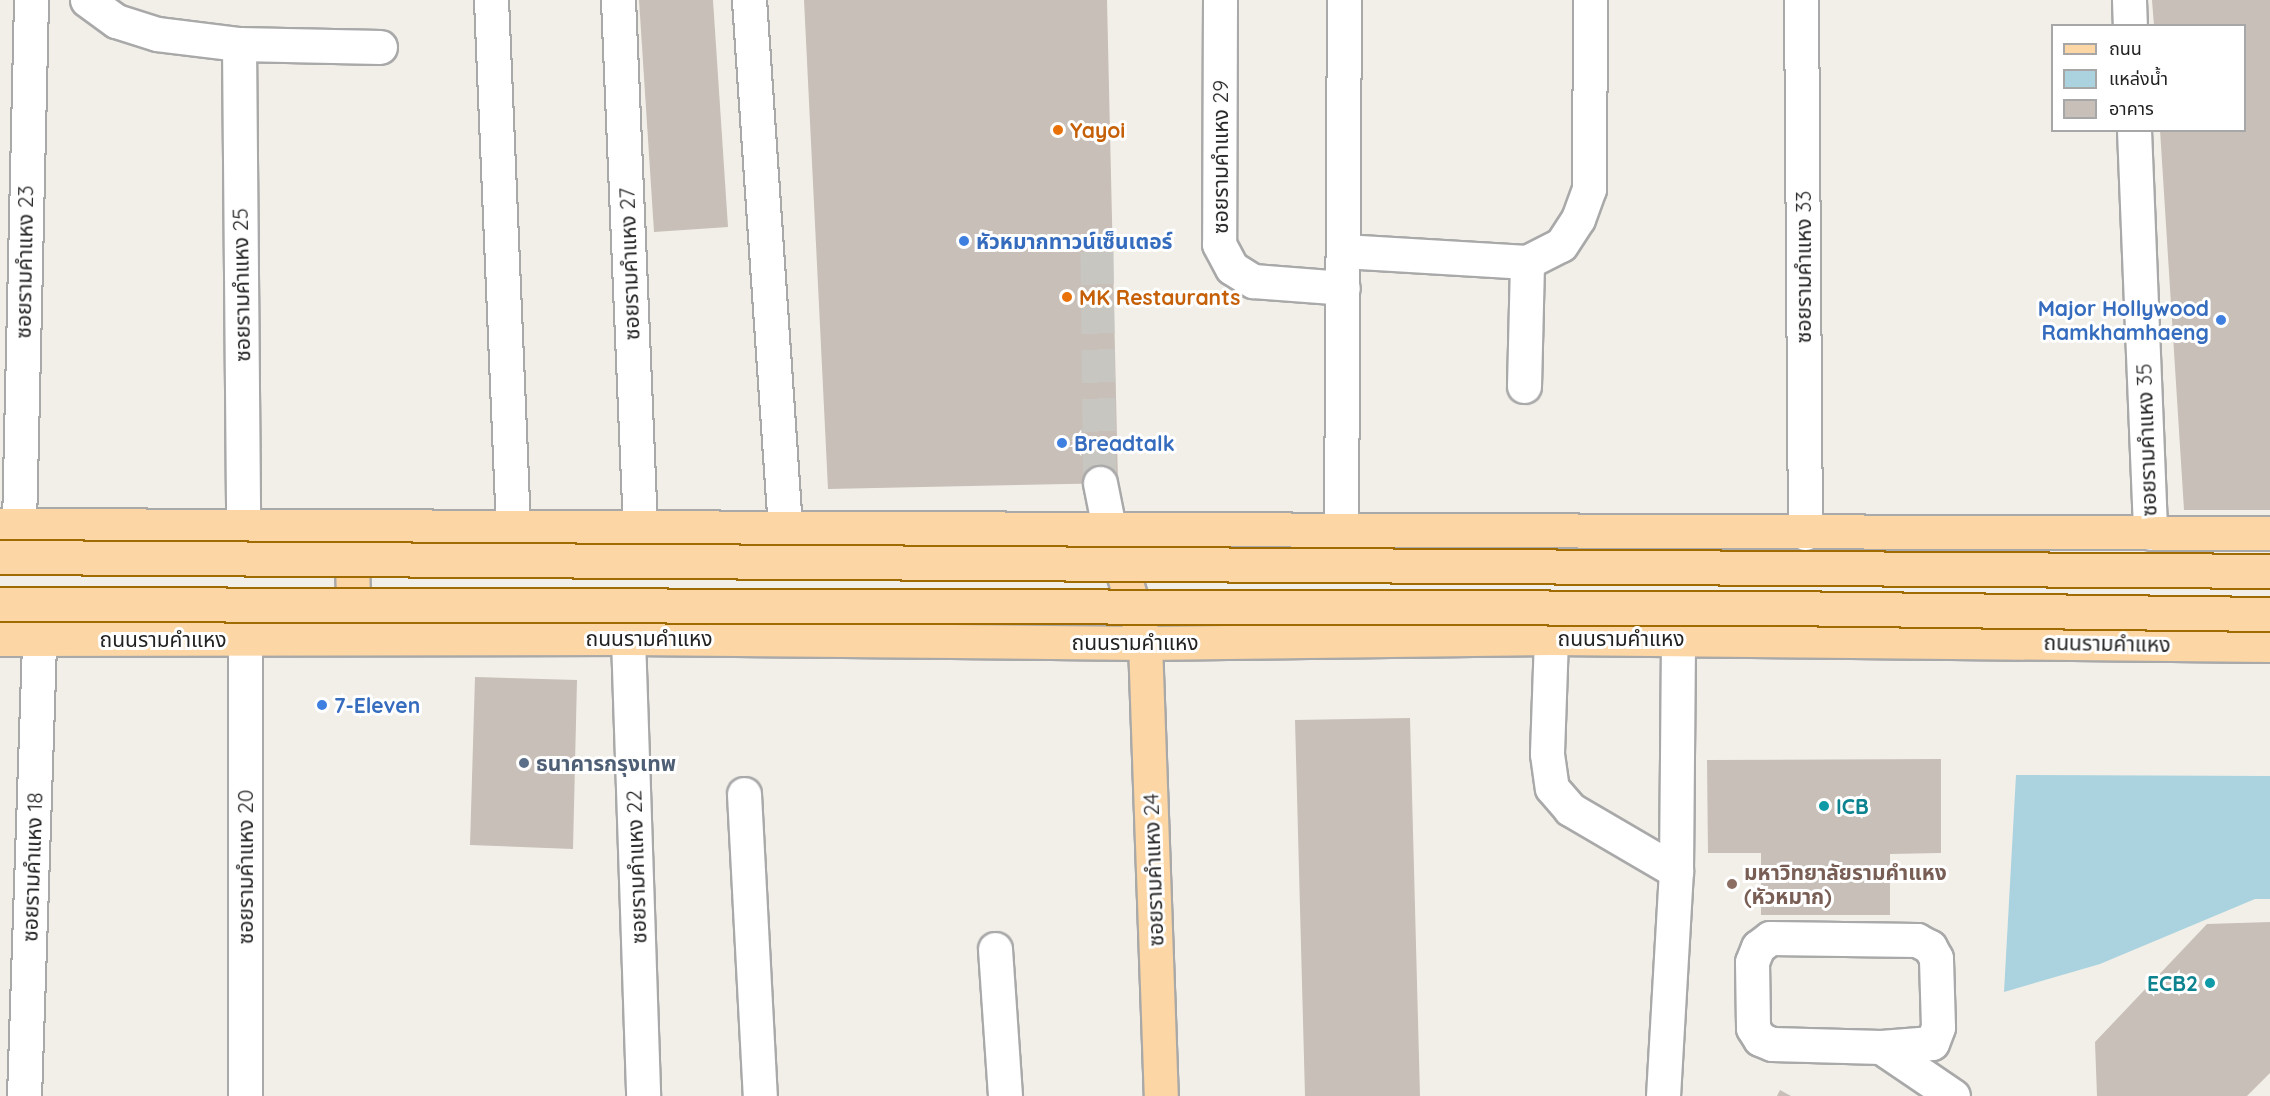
<!DOCTYPE html>
<html>
<head>
<meta charset="utf-8">
<style>
  body { margin:0 }
  #map { position:relative; width:2270px; height:1096px; overflow:hidden; background:#f2efe9; font-family:Quicksand,"Noto Sans Thai",sans-serif }
  div>[style] { position:absolute }
  .water>* { inset:0; background:#aad3df }
  .building>* { inset:0; background:#c7bfb8 }
  .minor-tunnel>* { height:33px; margin-top:-16.5px; transform-origin:0; background:repeating-linear-gradient(90deg,#c8c6c1 0 33px,transparent 0 49px) }
  .roads { filter:drop-shadow(2px 0 #a9a9a9) drop-shadow(-2px 0 #a9a9a9) drop-shadow(0 2px #a9a9a9) drop-shadow(0 -2px #a9a9a9) }
  .minor>* { height:33px; margin:-16.5px; padding:0 16.5px; transform-origin:16.5px; border-radius:16.5px; background:#fff }
  .major>* { height:33px; margin:-16.5px; padding:0 16.5px; transform-origin:16.5px; border-radius:16.5px; background:#fcd6a4 }
  .bridges { filter:drop-shadow(2px 0 #a06b00) drop-shadow(-2px 0 #a06b00) drop-shadow(0 2px #a06b00) drop-shadow(0 -2px #a06b00) }
  .major-bridge>* { height:33px; margin:-16.5px; padding:0 16.5px; transform-origin:16.5px; border-radius:16.5px; background:#fcd6a4 }
  .dots>* { width:16px; height:16px; translate:-50% -50%; box-sizing:border-box; border:3px solid #fff; border-radius:50% }
  span { translate:-50% -50%; white-space:nowrap; text-align:center; line-height:1.15; -webkit-text-stroke:6px #fff; paint-order:stroke }
  .food-label { font-size:21px; color:#c56008; font-weight:700 }
  .left { translate:0 -50%; text-align:left }
  .street-label { font-size:21px; color:#222 }
  .shop-label { font-size:21px; color:#366cbe; font-weight:700 }
  .right { translate:-100% -50%; text-align:right }
  .service-label { font-size:21px; color:#4e5e75; font-weight:700 }
  .culture-label { font-size:21px; color:#0d838f; font-weight:700 }
  .education-label { font-size:21px; color:#785e54; font-weight:700 }
  .legend { position:absolute; left:2051px; top:24px; width:195px; height:108px; box-sizing:border-box; background:#fff; border:2px solid #a7a7a7; margin:0; padding:8px 10px; list-style:none; font-size:18px; color:#222 }
  .legend li { display:flex; align-items:center; gap:12px; height:30px }
  .legend b { width:30px; border:2px solid #a7a7a7 }
</style>
</head>
<body>
<div id="map">
  <div class="water">
    <i style="clip-path:polygon(2016px 775px,2270px 776px,2270px 899px,2255px 899px,2100px 964px,2004px 992px)"></i>
  </div>
  <div class="building">
    <i style="clip-path:polygon(639px 0,713px 0,728px 227px,654px 232px)"></i>
    <i style="clip-path:polygon(804px 0,1107px 0,1118px 483px,828px 489px)"></i>
    <i style="clip-path:polygon(2152px 0,2270px 0,2270px 510px,2184px 510px,2160px 130px,2244px 130px,2244px 26px,2154px 26px)"></i>
    <i style="clip-path:polygon(475px 677px,577px 680px,573px 849px,470px 845px)"></i>
    <i style="clip-path:polygon(1410px 718px,1420px 1096px,1305px 1096px,1295px 720px)"></i>
    <i style="clip-path:polygon(1941px 759px,1941px 853px,1890px 854px,1890px 915px,1761px 915px,1761px 853px,1708px 853px,1707px 760px)"></i>
    <i style="clip-path:polygon(2270px 922px,2270px 1073px,2247px 1096px,2097px 1096px,2095px 1042px,2207px 924px)"></i>
    <i style="clip-path:polygon(1780px 1090px,1791px 1096px,1777px 1096px)"></i>
  </div>
  <div class="minor-tunnel">
    <i style="left:1097px;top:251px;width:232px;rotate:89.3deg"></i>
  </div>
  <div class="roads">
    <div class="minor">
      <i style="left:87px;top:0;width:36px;rotate:36deg"></i>
      <i style="left:116px;top:21px;width:43px;rotate:17.6deg"></i>
      <i style="left:157px;top:34px;width:83px;rotate:7deg"></i>
      <i style="left:239px;top:44px;width:141px;rotate:1.2deg"></i>
      <i style="left:491px;top:0;width:527px;rotate:87.61deg"></i>
      <i style="left:618px;top:0;width:528px;rotate:87.61deg"></i>
      <i style="left:749px;top:0;width:529px;rotate:86.1deg"></i>
      <i style="left:1220px;top:0;width:244px;rotate:90.2deg"></i>
      <i style="left:1219px;top:244px;width:27px;rotate:62deg"></i>
      <i style="left:1232px;top:268px;width:25px;rotate:32deg"></i>
      <i style="left:1253px;top:281px;width:90px;rotate:4.4deg"></i>
      <i style="left:1801px;top:0;width:533px;rotate:89.57deg"></i>
      <i style="left:2129px;top:0;width:26px;rotate:88deg"></i>
      <i style="left:239px;top:44px;width:481px;rotate:89.5deg"></i>
      <i style="left:2134px;top:130px;width:403px;rotate:87.7deg"></i>
      <i style="left:1343px;top:251px;width:184px;rotate:3.4deg"></i>
      <i style="left:1527px;top:262px;width:38px;rotate:-27deg"></i>
      <i style="left:1561px;top:245px;width:31px;rotate:-57deg"></i>
      <i style="left:1578px;top:219px;width:32px;rotate:-70deg"></i>
      <i style="left:1589px;top:189px;width:189px;rotate:-89.7deg"></i>
      <i style="left:1524px;top:386px;width:124px;rotate:-88.6deg"></i>
      <i style="left:1100px;top:483px;width:46px;rotate:78.7deg"></i>
      <i style="left:19px;top:525px;width:525px;rotate:-88.69deg"></i>
      <i style="left:1341px;top:529px;width:529px;rotate:-89.68deg"></i>
      <i style="left:628px;top:638px;width:458px;rotate:88.1deg"></i>
      <i style="left:1551px;top:638px;width:116px;rotate:92deg"></i>
      <i style="left:1547px;top:754px;width:34px;rotate:82deg"></i>
      <i style="left:1552px;top:788px;width:28px;rotate:49deg"></i>
      <i style="left:1570px;top:809px;width:123px;rotate:30.3deg"></i>
      <i style="left:744px;top:794px;width:302px;rotate:87deg"></i>
      <i style="left:995px;top:949px;width:147px;rotate:86.1deg"></i>
      <i style="left:1881px;top:1047px;width:51px;rotate:-4.5deg"></i>
      <i style="left:1932px;top:1043px;width:17px;rotate:-69deg"></i>
      <i style="left:1938px;top:1027px;width:69px;rotate:-91.7deg"></i>
      <i style="left:1936px;top:958px;width:13px;rotate:-119deg"></i>
      <i style="left:1930px;top:947px;width:15px;rotate:-152deg"></i>
      <i style="left:1917px;top:940px;width:147px;rotate:-179.2deg"></i>
      <i style="left:1770px;top:938px;width:15px;rotate:143deg"></i>
      <i style="left:1758px;top:947px;width:16px;rotate:112deg"></i>
      <i style="left:1752px;top:962px;width:66px;rotate:89.1deg"></i>
      <i style="left:1753px;top:1028px;width:13px;rotate:58deg"></i>
      <i style="left:1760px;top:1039px;width:13px;rotate:23deg"></i>
      <i style="left:1772px;top:1044px;width:109px;rotate:1.6deg"></i>
      <i style="left:1881px;top:1047px;width:87px;rotate:34.2deg"></i>
      <i style="left:24px;top:1096px;width:457px;rotate:-88.1deg"></i>
      <i style="left:245px;top:1096px;width:457px;rotate:-90deg"></i>
      <i style="left:1663px;top:1096px;width:225px;rotate:-86.7deg"></i>
      <i style="left:1676px;top:871px;width:233px;rotate:-89.5deg"></i>
    </div>
    <div class="major">
      <i style="left:0;top:525px;width:2270px;rotate:0.2deg"></i>
      <i style="left:351px;top:530px;width:102px;rotate:88.3deg"></i>
      <i style="left:1112px;top:538px;width:110px;rotate:72.6deg"></i>
      <i style="left:1145px;top:643px;width:453px;rotate:88deg"></i>
      <i style="left:0;top:639px;width:628px;rotate:-0.09deg"></i>
      <i style="left:628px;top:638px;width:517px;rotate:0.55deg"></i>
      <i style="left:1145px;top:643px;width:406px;rotate:-0.7deg"></i>
      <i style="left:1551px;top:638px;width:719px;rotate:0.56deg"></i>
    </div>
  </div>
  <div class="bridges">
    <div class="major-bridge">
      <i style="left:0;top:557px;width:2270px;rotate:0.35deg"></i>
      <i style="left:0;top:604px;width:1778px;rotate:0.13deg"></i>
      <i style="left:1778px;top:608px;width:492px;rotate:0.7deg"></i>
    </div>
  </div>
  <div class="dots">
    <i style="left:1058px;top:130px;background:#e8710a"></i>
    <i style="left:964px;top:241px;background:#3f7fe0"></i>
    <i style="left:1067px;top:297px;background:#e8710a"></i>
    <i style="left:2221px;top:320px;background:#3f7fe0"></i>
    <i style="left:1062px;top:443px;background:#3f7fe0"></i>
    <i style="left:322px;top:705px;background:#3f7fe0"></i>
    <i style="left:524px;top:763px;background:#5c6f8a"></i>
    <i style="left:1824px;top:806px;background:#0f9aa8"></i>
    <i style="left:1732px;top:884px;background:#8d6e63"></i>
    <i style="left:2210px;top:983px;background:#0f9aa8"></i>
  </div>
  <div class="food-label">
    <span class="left" style="left:1070px;top:130px">Yayoi</span>
    <span class="left" style="left:1079px;top:297px">MK Restaurants</span>
  </div>
  <div class="street-label">
    <span style="left:1220px;top:157px;rotate:-90deg">ซอยรามคำแหง 29</span>
    <span style="left:24px;top:262px;rotate:-89deg">ซอยรามคำแหง 23</span>
    <span style="left:629px;top:264px;rotate:-92deg">ซอยรามคำแหง 27</span>
    <span style="left:1803px;top:267px;rotate:-90deg">ซอยรามคำแหง 33</span>
    <span style="left:241px;top:285px;rotate:-91deg">ซอยรามคำแหง 25</span>
    <span style="left:2146px;top:440px;rotate:-92deg">ซอยรามคำแหง 35</span>
    <span style="left:649px;top:638px">ถนนรามคำแหง</span>
    <span style="left:1621px;top:638px">ถนนรามคำแหง</span>
    <span style="left:163px;top:639px">ถนนรามคำแหง</span>
    <span style="left:1135px;top:642px">ถนนรามคำแหง</span>
    <span style="left:2107px;top:643px;rotate:1deg">ถนนรามคำแหง</span>
    <span style="left:32px;top:867px;rotate:-88deg">ซอยรามคำแหง 18</span>
    <span style="left:245px;top:867px;rotate:-90deg">ซอยรามคำแหง 20</span>
    <span style="left:636px;top:867px;rotate:-92deg">ซอยรามคำแหง 22</span>
    <span style="left:1153px;top:870px;rotate:-92deg">ซอยรามคำแหง 24</span>
  </div>
  <div class="shop-label">
    <span class="left" style="left:976px;top:241px">หัวหมากทาวน์เซ็นเตอร์</span>
    <span class="right" style="left:2209px;top:320px">Major Hollywood<br>Ramkhamhaeng</span>
    <span class="left" style="left:1074px;top:443px">Breadtalk</span>
    <span class="left" style="left:334px;top:705px">7-Eleven</span>
  </div>
  <div class="service-label">
    <span class="left" style="left:536px;top:763px">ธนาคารกรุงเทพ</span>
  </div>
  <div class="culture-label">
    <span class="left" style="left:1836px;top:806px">ICB</span>
    <span class="right" style="left:2198px;top:983px">ECB2</span>
  </div>
  <div class="education-label">
    <span class="left" style="left:1744px;top:884px">มหาวิทยาลัยรามคำแหง<br>(หัวหมาก)</span>
  </div>
  <ul class="legend">
  <li><b style="height:8px;background:#fcd6a4"></b>ถนน</li>
  <li><b style="height:16px;background:#aad3df"></b>แหล่งน้ำ</li>
  <li><b style="height:16px;background:#c7bfb8"></b>อาคาร</li>
  </ul>
</div>
</body>
</html>
